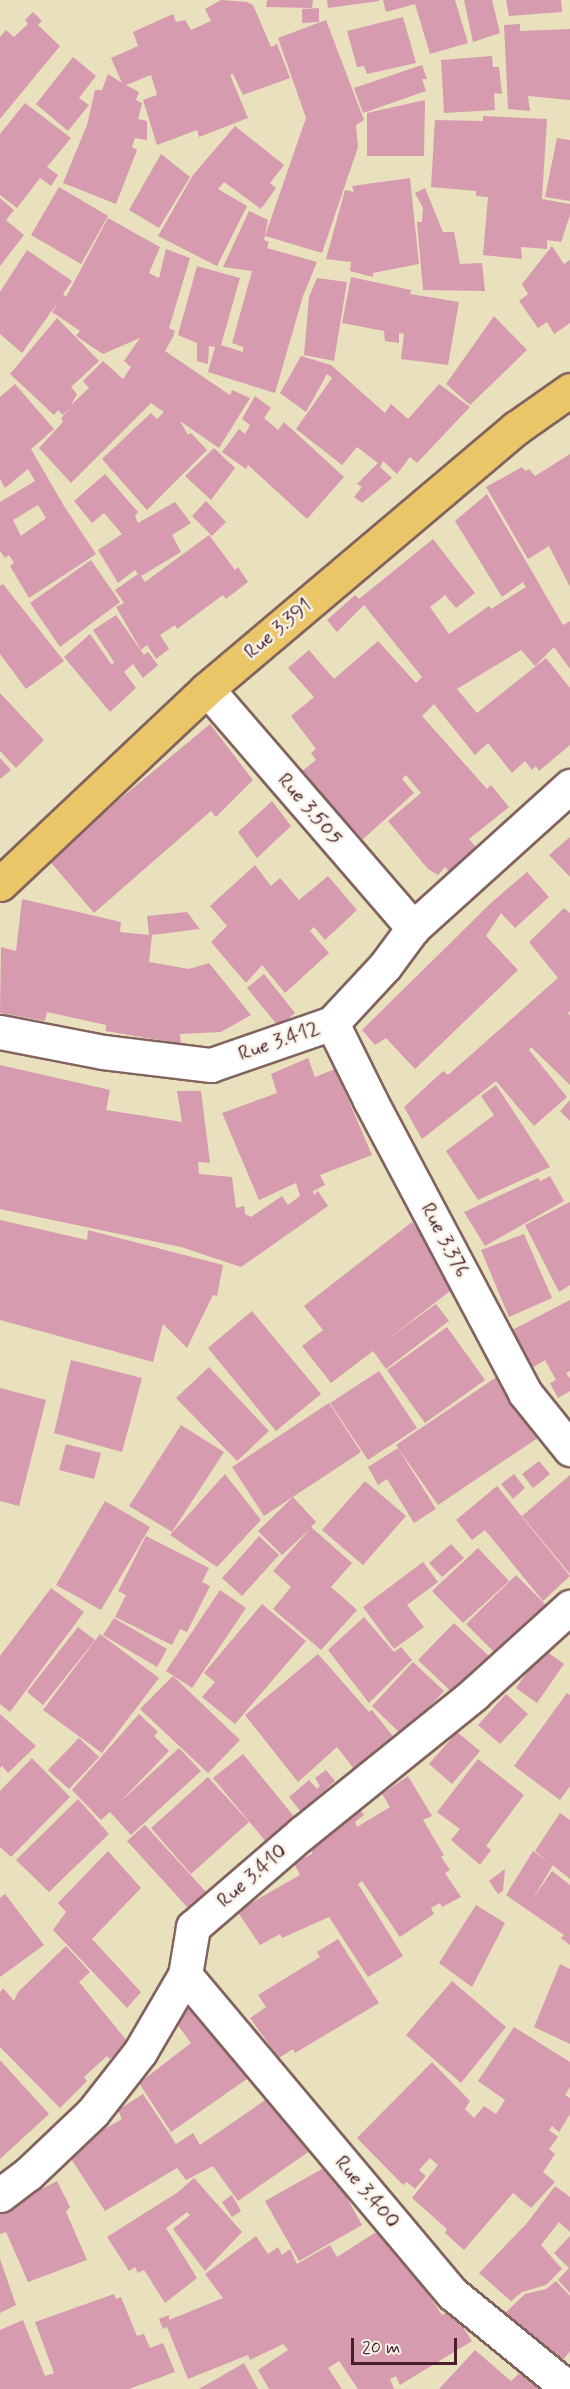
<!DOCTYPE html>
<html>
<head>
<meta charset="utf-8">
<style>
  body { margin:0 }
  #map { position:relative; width:570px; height:2389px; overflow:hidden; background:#e9e0bd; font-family:Mynerve,sans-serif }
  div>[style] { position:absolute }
  .building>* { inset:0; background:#d69bae }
  .roads { filter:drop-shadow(2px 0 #82635e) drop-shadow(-2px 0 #82635e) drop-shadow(0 2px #82635e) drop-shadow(0 -2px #82635e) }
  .minor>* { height:33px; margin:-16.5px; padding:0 16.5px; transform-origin:16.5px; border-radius:16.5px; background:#fff }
  .major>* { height:33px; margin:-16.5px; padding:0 16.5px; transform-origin:16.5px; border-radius:16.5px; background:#eac669 }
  span { translate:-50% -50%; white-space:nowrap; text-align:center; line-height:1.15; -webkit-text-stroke:5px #f7f3e8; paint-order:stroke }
  .street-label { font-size:21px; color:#4a1f2b }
  .scale { position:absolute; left:351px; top:2338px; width:106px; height:27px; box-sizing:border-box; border:3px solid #4a1f2b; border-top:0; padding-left:8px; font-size:18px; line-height:21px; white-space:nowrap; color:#4a1f2b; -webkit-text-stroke:4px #f7f3e8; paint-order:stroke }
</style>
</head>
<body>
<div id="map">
  <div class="building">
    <i style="clip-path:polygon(221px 0,247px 2px,253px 5px,271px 47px,277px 44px,290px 78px,243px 95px,233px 74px,230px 75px,248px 118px,199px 137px,197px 130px,157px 145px,143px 100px,157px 95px,151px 75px,126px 85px,139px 92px,136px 100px,142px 103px,138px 119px,147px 121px,147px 140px,135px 138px,132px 147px,137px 150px,116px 204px,63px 183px,87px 125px,95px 90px,102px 90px,108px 74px,122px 83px,111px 58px,138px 46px,133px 32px,173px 14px,176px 22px,185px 20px,191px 30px,211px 21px,205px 9px)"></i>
    <i style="clip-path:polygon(267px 0,313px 0,312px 8px,266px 7px)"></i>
    <i style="clip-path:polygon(327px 0,379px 0,379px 1px,328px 8px)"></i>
    <i style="clip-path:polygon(383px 0,455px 0,468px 43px,430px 54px,415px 4px,386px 12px)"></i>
    <i style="clip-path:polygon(464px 0,492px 0,500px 33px,473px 42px)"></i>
    <i style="clip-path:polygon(506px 0,561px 0,562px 12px,509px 16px)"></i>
    <i style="clip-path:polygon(319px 8px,319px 22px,302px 23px,302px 9px)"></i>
    <i style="clip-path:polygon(33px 12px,42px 21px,38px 25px,60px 46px,0 119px,0 37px,6px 30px,14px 37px,28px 24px,25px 20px)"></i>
    <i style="clip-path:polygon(403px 17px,416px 63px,367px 74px,364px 66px,357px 67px,347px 31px)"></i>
    <i style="clip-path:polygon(326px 20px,364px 120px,356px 125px,358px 147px,322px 253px,265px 236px,306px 118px,278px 38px)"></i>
    <i style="clip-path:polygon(520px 24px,520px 31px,570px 29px,570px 100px,528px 96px,530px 111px,508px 109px,504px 25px)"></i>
    <i style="clip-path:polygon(492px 56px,493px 67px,499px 67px,502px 94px,494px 93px,495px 110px,444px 113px,441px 60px)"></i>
    <i style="clip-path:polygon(73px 57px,96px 76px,79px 98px,89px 105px,68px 131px,36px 104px)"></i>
    <i style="clip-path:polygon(422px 65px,427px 79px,422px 79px,426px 91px,363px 113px,354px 88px)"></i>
    <i style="clip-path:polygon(425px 100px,424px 156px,367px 156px,367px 113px)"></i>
    <i style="clip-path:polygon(25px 103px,71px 138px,47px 167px,58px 175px,51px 186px,40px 178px,17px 208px,0 195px,0 134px)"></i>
    <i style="clip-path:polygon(483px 116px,547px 119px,542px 199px,570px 204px,570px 215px,561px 242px,547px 240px,547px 249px,521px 247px,522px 259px,483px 255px,488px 197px,476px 196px,476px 191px,431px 187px,435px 120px,483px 121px)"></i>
    <i style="clip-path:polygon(235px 126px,284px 165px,270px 183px,276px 188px,261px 209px,224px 182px,218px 189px,247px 206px,217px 266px,158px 236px,193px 175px)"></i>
    <i style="clip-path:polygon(557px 138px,570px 140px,570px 201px,545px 197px)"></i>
    <i style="clip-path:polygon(161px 154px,190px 177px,159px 228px,129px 210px)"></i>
    <i style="clip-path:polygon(410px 178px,419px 264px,373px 273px,373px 277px,350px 271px,351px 262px,326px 259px,345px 190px,354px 192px,352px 186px)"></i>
    <i style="clip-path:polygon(59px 187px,108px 216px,81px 264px,31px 235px)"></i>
    <i style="clip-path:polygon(425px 188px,443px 232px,454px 232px,460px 264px,482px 263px,485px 291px,423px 290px,417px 222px,422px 222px,423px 208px,415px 193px)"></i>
    <i style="clip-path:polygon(0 198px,14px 210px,6px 220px,24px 235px,0 266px)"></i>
    <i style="clip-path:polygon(249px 211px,268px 220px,264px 240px,269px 242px,267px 248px,317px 262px,303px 296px,275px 393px,208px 372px,215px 347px,209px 346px,208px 364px,197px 361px,197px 343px,178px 335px,197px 266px,240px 278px,221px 345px,243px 352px,243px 347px,232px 343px,252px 271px,223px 267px)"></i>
    <i style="clip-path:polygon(108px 218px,160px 247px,149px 273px,159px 278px,166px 249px,190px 258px,169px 328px,175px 331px,173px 337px,165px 351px,230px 395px,232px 390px,250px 398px,219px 448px,180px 421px,188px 435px,191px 433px,207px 450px,147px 510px,102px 459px,151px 413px,157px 419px,164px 412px,151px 403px,71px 483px,39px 448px,63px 422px,61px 418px,72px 407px,63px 415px,58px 410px,54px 415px,10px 374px,57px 318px,99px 361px,71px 387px,77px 394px,71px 405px,89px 388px,83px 381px,103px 361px,123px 379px,131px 367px,124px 361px,140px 338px,103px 354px,76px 336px,80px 331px,52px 312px,60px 299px,22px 353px,0 334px,0 292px,27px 250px,72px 281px,63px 294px,66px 297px)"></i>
    <i style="clip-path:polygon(552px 246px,564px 264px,570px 260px,570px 323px,554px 334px,547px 322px,538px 328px,519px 301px,528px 294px,522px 284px)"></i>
    <i style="clip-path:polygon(351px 277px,411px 290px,410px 294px,459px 302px,448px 365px,401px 359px,404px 334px,399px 333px,399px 343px,385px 341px,384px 331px,342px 323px)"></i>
    <i style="clip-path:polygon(317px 278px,347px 282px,334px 361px,304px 355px,309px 297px)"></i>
    <i style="clip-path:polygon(494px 316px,527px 350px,470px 405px,446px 384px)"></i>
    <i style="clip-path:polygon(301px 356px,331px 365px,385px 413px,391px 404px,408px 419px,439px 384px,470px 407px,417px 463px,410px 457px,397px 474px,383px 461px,380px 467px,392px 478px,362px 503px,354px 497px,362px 487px,357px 484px,378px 463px,357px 447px,342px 465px,296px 429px,332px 378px,327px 374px,306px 412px,280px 393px)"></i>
    <i style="clip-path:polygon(evenodd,15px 384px,54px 429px,31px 449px,64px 506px,96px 554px,29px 598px,10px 566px,14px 563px,9px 555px,5px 558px,0 551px,0 502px,35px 481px,28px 469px,5px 488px,0 479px,0 397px,15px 384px,38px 505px,46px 518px,21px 536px,13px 520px,38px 505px)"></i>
    <i style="clip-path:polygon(255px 396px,271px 408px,264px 418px,278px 430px,284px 422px,344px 477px,307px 519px,248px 465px,246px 469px,222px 452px,239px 429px,245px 434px,250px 425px,242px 419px)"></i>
    <i style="clip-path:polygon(214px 448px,235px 468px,211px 500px,185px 476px)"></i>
    <i style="clip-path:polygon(570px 454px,570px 587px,549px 546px,528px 559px,486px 487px,522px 467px,525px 471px,529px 469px,535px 476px)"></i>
    <i style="clip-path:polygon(105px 474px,138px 512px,135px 516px,138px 523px,175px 502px,191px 523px,172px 535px,181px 552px,141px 576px,145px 582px,209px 535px,235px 570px,238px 567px,248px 582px,226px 599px,223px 595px,177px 629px,175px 625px,160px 635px,169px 649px,156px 659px,147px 645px,141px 650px,116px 607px,124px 603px,115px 590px,138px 574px,135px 570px,118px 583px,98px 550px,122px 534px,104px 513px,92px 523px,74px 501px)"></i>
    <i style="clip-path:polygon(487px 494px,563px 625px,570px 621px,570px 669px,554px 647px,535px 666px,521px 650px,457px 689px,477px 713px,546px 658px,570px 688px,570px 745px,539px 771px,536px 766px,532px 770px,525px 761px,512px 773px,488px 743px,475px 755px,434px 704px,422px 716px,487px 789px,491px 785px,509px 807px,469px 839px,483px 855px,456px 879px,445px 867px,438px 875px,428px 869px,388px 821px,421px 793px,406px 775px,402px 779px,414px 793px,362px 840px,301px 772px,316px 760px,311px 753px,316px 749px,291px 716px,314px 697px,288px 668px,309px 650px,334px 679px,378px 641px,416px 683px,422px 677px,364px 605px,337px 632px,327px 620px,355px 595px,359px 599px,433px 539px,475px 593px,456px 608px,445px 595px,430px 607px,449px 634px,489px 606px,491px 609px,526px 587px,523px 582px,502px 597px,455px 521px)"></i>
    <i style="clip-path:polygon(206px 501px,226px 522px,212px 536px,192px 516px)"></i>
    <i style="clip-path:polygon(91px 560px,120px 602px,60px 647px,30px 603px)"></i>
    <i style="clip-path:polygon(3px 584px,64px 661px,26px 689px,0 654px,0 586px)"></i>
    <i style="clip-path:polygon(116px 615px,144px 655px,148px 652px,158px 665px,143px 678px,133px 664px,124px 672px,136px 688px,110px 712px,64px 657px,90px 634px,112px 665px,114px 662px,93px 630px)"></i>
    <i style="clip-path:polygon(0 693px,44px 740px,16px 768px,0 751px)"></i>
    <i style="clip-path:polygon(210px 724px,253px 780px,216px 817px,211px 811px,94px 913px,48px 859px)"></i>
    <i style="clip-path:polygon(0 758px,11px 770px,0 779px)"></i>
    <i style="clip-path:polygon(272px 801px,291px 826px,257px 858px,238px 832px)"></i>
    <i style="clip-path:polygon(570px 837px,570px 877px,549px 855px)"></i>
    <i style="clip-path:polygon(255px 865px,271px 886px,280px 878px,299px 900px,328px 876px,357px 910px,325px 940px,314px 927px,310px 931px,329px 953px,285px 993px,262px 965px,246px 983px,211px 942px,227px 926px,210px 906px)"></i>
    <i style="clip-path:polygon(527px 872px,549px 897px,515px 928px,501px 913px,486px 936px,518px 970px,415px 1069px,386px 1038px,375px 1045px,362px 1030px,492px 902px)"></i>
    <i style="clip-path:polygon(22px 899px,121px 922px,120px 932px,149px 935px,147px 916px,187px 912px,200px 929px,152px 935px,149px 962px,189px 969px,209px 963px,251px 1015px,221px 1032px,180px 1034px,181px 1044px,106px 1031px,106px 1025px,47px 1012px,45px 1021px,0 1013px,1px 947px,16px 951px)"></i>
    <i style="clip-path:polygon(564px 908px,570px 913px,570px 1011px,568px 1013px,570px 1016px,570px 1085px,531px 1047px,529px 1050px,567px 1097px,534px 1126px,496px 1081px,422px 1139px,404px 1107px,443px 1071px,448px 1075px,558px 978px,529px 942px)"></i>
    <i style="clip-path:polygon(264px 974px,295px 1013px,279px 1027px,247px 988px)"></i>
    <i style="clip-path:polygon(308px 1058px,315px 1077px,335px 1069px,372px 1155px,320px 1175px,325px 1185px,313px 1191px,314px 1195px,318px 1191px,328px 1206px,241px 1267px,181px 1247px,0 1209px,0 1065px,110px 1090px,106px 1110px,182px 1122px,177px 1091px,201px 1091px,210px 1163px,198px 1162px,199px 1174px,232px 1177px,236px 1208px,244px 1206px,245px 1214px,251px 1217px,282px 1196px,288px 1205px,300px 1196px,296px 1183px,259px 1200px,222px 1113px,277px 1093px,271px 1074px)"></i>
    <i style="clip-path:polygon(496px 1085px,550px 1167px,478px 1200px,446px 1151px,494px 1115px,481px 1096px)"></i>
    <i style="clip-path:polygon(570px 1100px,570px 1121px,560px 1111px)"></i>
    <i style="clip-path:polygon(550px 1176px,564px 1201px,485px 1246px,464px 1212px,538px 1178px,540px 1181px)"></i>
    <i style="clip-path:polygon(570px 1202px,570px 1285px,559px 1292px,525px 1225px)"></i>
    <i style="clip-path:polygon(0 1220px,87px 1240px,88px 1230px,223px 1265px,217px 1296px,213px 1295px,187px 1348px,163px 1324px,153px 1362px,0 1320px)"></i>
    <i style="clip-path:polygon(412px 1222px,459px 1284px,388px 1339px,436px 1304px,449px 1321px,386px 1369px,373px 1351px,331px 1383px,302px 1346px,323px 1330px,304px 1306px)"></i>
    <i style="clip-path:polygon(524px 1234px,552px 1298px,509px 1317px,481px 1250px)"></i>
    <i style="clip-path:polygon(570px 1300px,570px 1371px,566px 1373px,570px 1379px,570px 1391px,558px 1398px,550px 1383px,556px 1380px,545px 1360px,532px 1368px,512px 1330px)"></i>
    <i style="clip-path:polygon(252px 1311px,321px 1394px,276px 1431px,208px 1348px)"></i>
    <i style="clip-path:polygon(447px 1327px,485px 1380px,425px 1423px,387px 1370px)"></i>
    <i style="clip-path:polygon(71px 1360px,142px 1378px,122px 1452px,54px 1433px)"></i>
    <i style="clip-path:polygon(209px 1367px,269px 1431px,237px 1461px,176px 1398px)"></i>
    <i style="clip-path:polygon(379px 1371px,417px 1428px,368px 1460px,330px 1403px)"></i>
    <i style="clip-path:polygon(504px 1372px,545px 1433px,438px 1505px,396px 1445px)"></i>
    <i style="clip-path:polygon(0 1388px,46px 1400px,19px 1506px,0 1501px)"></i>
    <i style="clip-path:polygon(329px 1403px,361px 1452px,264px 1516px,232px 1467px)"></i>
    <i style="clip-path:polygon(181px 1425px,224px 1452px,172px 1532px,129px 1506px)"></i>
    <i style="clip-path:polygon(66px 1444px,101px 1453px,94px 1479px,59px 1470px)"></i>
    <i style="clip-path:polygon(398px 1448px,436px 1509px,414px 1523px,387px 1479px,378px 1485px,368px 1467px)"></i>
    <i style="clip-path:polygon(539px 1461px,550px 1474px,533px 1488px,522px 1474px)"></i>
    <i style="clip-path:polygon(225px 1474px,261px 1520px,217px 1567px,170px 1535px)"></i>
    <i style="clip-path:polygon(514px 1474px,525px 1488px,513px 1499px,501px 1484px)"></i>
    <i style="clip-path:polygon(570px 1475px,570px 1574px,522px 1516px)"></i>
    <i style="clip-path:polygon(365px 1481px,406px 1516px,363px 1565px,322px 1530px)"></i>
    <i style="clip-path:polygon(497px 1486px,570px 1576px,543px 1601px,485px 1530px,472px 1540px,456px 1520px)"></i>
    <i style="clip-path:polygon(293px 1497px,316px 1522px,311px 1527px,352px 1563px,331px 1587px,357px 1610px,321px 1650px,273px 1609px,291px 1587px,273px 1571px,310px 1529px,282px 1555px,258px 1531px)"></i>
    <i style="clip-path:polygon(105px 1501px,150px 1527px,101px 1610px,56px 1585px)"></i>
    <i style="clip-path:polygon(146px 1536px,209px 1568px,202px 1582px,210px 1586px,187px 1632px,180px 1629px,172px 1645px,115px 1617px,126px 1595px,118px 1591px)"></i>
    <i style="clip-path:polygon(259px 1536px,279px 1555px,242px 1596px,222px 1578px)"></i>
    <i style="clip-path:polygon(451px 1544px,464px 1558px,442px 1577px,429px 1563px)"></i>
    <i style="clip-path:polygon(478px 1548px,509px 1581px,463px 1623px,432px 1591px)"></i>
    <i style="clip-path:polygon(423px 1562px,438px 1582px,407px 1605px,424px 1627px,394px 1649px,363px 1607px)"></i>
    <i style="clip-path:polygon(516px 1575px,547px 1606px,497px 1655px,466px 1624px)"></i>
    <i style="clip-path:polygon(51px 1588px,84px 1612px,10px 1712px,0 1704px,0 1656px)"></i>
    <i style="clip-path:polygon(220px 1590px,246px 1608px,192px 1688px,166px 1671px)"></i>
    <i style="clip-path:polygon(262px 1604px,306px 1641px,235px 1724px,202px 1697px,215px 1682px,204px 1673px)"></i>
    <i style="clip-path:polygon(364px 1617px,394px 1652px,401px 1647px,412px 1660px,369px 1703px,328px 1650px)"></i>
    <i style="clip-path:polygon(114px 1618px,167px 1649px,157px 1667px,103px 1635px)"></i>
    <i style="clip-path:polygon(454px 1623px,493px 1660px,458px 1698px,418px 1660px)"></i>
    <i style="clip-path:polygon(78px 1627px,95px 1640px,43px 1705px,27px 1692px)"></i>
    <i style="clip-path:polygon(100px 1634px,159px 1678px,102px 1753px,43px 1710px)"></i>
    <i style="clip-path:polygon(543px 1649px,564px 1664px,537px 1703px,516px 1688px)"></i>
    <i style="clip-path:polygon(318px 1654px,369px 1712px,372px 1710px,395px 1739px,354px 1769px,337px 1747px,298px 1782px,245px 1715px)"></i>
    <i style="clip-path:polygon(413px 1662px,444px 1691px,403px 1736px,372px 1706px)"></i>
    <i style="clip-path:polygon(173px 1676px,240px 1740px,208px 1773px,140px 1709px)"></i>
    <i style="clip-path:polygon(567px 1693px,570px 1695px,570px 1786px,560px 1800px,514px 1766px)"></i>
    <i style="clip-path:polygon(506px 1694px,528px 1714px,500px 1744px,478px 1725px)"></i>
    <i style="clip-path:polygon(0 1714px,36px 1746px,8px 1773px,2px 1766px,0 1768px)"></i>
    <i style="clip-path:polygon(139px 1714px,158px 1732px,154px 1736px,169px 1751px,119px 1803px,179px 1748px,201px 1771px,131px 1835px,110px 1812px,101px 1820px,72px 1790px)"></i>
    <i style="clip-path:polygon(457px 1732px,480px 1751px,452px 1784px,429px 1764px)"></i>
    <i style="clip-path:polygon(79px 1738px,99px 1757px,69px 1789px,48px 1770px)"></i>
    <i style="clip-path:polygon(243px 1754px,296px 1819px,267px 1843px,213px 1778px)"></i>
    <i style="clip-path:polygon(32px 1758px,70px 1797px,11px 1857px,0 1847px,0 1791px)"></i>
    <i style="clip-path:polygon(478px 1759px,524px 1795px,486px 1846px,491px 1850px,480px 1865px,451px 1840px,460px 1829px,437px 1812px)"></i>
    <i style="clip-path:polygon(326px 1770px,335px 1781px,301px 1812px,289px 1797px,309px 1780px,317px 1789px,320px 1786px,315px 1778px)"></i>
    <i style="clip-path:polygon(408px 1776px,432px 1816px,423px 1820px,444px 1855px,441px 1857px,450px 1870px,445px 1873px,461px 1897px,442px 1907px,440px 1903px,431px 1908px,434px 1914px,400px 1937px,362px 1881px,358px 1884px,403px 1956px,368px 1977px,329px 1917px,282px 1938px,280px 1934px,260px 1945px,237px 1911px,300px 1875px,294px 1863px,312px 1854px,311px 1848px,322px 1842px,318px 1833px,357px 1805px,364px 1815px,355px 1822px,357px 1827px,390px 1807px,382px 1794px)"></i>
    <i style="clip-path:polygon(208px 1777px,249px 1822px,191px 1874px,151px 1828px)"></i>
    <i style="clip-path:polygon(78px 1799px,109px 1834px,49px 1892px,16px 1860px)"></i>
    <i style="clip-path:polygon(560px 1813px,570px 1820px,570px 1879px,535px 1851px)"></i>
    <i style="clip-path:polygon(145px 1825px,207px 1893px,189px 1909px,127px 1841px)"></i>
    <i style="clip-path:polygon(108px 1851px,141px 1888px,92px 1939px,141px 1992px,127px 2008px,53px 1930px,66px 1912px,58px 1903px)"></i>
    <i style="clip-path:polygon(533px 1851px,553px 1865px,532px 1900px,552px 1871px,570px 1885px,570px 1945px,561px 1938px,564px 1935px,506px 1895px)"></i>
    <i style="clip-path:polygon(505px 1869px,503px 1891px,498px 1894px,489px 1881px)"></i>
    <i style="clip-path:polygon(5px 1894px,44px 1945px,0 1977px,0 1898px)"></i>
    <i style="clip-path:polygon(476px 1905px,505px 1923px,472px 1987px,439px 1963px)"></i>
    <i style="clip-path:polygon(338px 1939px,379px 2003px,295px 2053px,293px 2049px,279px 2058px,250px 2018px,266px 2007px,258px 1995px,320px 1957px,317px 1952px)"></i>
    <i style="clip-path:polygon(66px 1946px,90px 1972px,79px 1982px,127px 2041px,110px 2059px,107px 2056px,84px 2077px,87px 2081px,60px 2108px,0 2047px,0 1992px,3px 1988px,14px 2001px,18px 1992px)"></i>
    <i style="clip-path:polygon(560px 1964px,570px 1969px,570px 2044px,534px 2027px)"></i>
    <i style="clip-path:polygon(452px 1981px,506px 2027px,461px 2083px,406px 2035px)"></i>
    <i style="clip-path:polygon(199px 2001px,254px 2074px,171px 2132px,139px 2083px,191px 2043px,174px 2020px)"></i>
    <i style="clip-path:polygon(514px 2027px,570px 2062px,570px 2087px,565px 2095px,570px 2098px,570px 2114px,559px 2132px,552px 2126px,549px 2130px,558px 2137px,549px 2149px,555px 2154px,543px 2172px,555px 2182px,531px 2208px,513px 2193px,464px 2250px,445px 2233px,447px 2229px,412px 2198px,438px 2165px,430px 2158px,419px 2170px,426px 2176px,415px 2189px,407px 2182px,403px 2185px,357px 2138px,432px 2062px,470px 2101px,465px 2109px,474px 2118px,484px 2106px,496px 2114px,505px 2100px,478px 2081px)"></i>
    <i style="clip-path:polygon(0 2060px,49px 2114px,0 2159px)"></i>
    <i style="clip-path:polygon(143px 2094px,176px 2144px,193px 2133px,200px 2145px,274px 2094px,314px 2148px,238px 2201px,213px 2166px,186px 2180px,177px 2168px,105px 2211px,66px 2151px,122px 2119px,118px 2110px)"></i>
    <i style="clip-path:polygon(329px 2165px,362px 2225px,299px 2261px,265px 2201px)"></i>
    <i style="clip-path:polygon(194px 2178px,242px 2232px,205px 2271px,173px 2229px,190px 2215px,187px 2212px,166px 2228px,197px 2278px,165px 2303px,144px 2270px,138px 2273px,135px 2267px,129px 2271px,107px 2237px,178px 2192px)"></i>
    <i style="clip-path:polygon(57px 2181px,70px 2207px,66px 2212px,87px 2260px,28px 2282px,6px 2232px,0 2234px,0 2210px)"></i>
    <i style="clip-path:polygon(555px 2186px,570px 2197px,570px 2232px,559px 2222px,541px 2245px,562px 2269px,546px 2285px,522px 2292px,511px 2301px,479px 2273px,527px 2223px)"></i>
    <i style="clip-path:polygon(232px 2195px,241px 2211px,232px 2217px,222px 2202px)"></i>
    <i style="clip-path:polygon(384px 2227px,442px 2315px,452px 2310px,472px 2341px,400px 2385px,396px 2376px,390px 2379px,394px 2389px,358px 2389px,339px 2361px,328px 2368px,342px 2389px,269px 2389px,258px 2370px,288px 2350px,283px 2344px,250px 2360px,248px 2355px,188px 2379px,167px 2327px,163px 2329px,159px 2319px,169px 2315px,169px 2320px,223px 2298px,205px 2274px,256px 2236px,268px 2254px,278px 2247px,282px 2255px,290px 2249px,297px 2264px,330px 2245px,337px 2257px)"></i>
    <i style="clip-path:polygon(570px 2236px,570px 2293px,558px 2280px,569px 2268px,554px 2253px)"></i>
    <i style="clip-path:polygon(0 2259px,16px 2305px,0 2313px)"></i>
    <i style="clip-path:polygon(556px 2281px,570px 2296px,570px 2351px,561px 2363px,504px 2314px,525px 2294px,546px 2289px)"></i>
    <i style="clip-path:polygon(114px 2294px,116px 2299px,121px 2297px,137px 2336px,144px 2334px,150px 2348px,163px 2343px,175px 2372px,129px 2389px,0 2389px,0 2330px,23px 2320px,45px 2376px,54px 2373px,35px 2322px)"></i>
    <i style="clip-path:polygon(475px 2350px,511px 2381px,523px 2370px,545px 2389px,439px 2389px)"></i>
    <i style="clip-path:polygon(244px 2363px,258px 2389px,199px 2389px)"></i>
  </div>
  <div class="roads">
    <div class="minor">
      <i style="left:207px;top:689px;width:316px;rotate:49.2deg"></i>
      <i style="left:332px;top:1023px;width:86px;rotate:63.7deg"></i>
      <i style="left:370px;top:1100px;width:331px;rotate:62.1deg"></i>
      <i style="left:525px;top:1393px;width:72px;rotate:51.2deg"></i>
      <i style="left:0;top:1032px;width:105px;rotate:11deg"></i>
      <i style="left:103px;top:1052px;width:109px;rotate:6.9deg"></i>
      <i style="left:211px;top:1065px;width:128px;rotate:-19.1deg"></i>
      <i style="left:332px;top:1023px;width:78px;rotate:-47.1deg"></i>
      <i style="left:385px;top:966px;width:47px;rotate:-53.6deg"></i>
      <i style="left:413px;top:928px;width:212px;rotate:-42.1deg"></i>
      <i style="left:185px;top:1975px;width:417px;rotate:50deg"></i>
      <i style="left:453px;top:2294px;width:150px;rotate:39.3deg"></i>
      <i style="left:0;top:2195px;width:35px;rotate:-37deg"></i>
      <i style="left:28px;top:2174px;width:90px;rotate:-43.6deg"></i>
      <i style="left:93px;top:2112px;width:76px;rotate:-51.9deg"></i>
      <i style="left:140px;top:2052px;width:89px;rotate:-59.7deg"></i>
      <i style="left:185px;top:1975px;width:49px;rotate:-80.5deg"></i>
      <i style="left:193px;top:1927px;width:144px;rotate:-40.8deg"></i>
      <i style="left:302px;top:1833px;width:221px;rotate:-38.9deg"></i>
      <i style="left:474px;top:1694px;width:130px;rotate:-42.2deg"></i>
    </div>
    <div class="major">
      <i style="left:0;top:884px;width:284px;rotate:-43.3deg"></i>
      <i style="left:207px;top:689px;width:404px;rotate:-40.2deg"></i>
      <i style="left:516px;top:428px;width:66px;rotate:-35.1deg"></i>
    </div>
  </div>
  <div class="street-label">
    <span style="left:278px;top:629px;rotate:-40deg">Rue 3.391</span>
    <span style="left:310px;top:809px;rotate:49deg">Rue 3.505</span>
    <span style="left:279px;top:1041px;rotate:-19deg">Rue 3.412</span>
    <span style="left:445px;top:1240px;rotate:62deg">Rue 3.376</span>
    <span style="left:252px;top:1876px;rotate:-41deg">Rue 3.410</span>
    <span style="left:367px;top:2192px;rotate:50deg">Rue 3.400</span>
  </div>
  <div class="scale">20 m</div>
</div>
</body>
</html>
